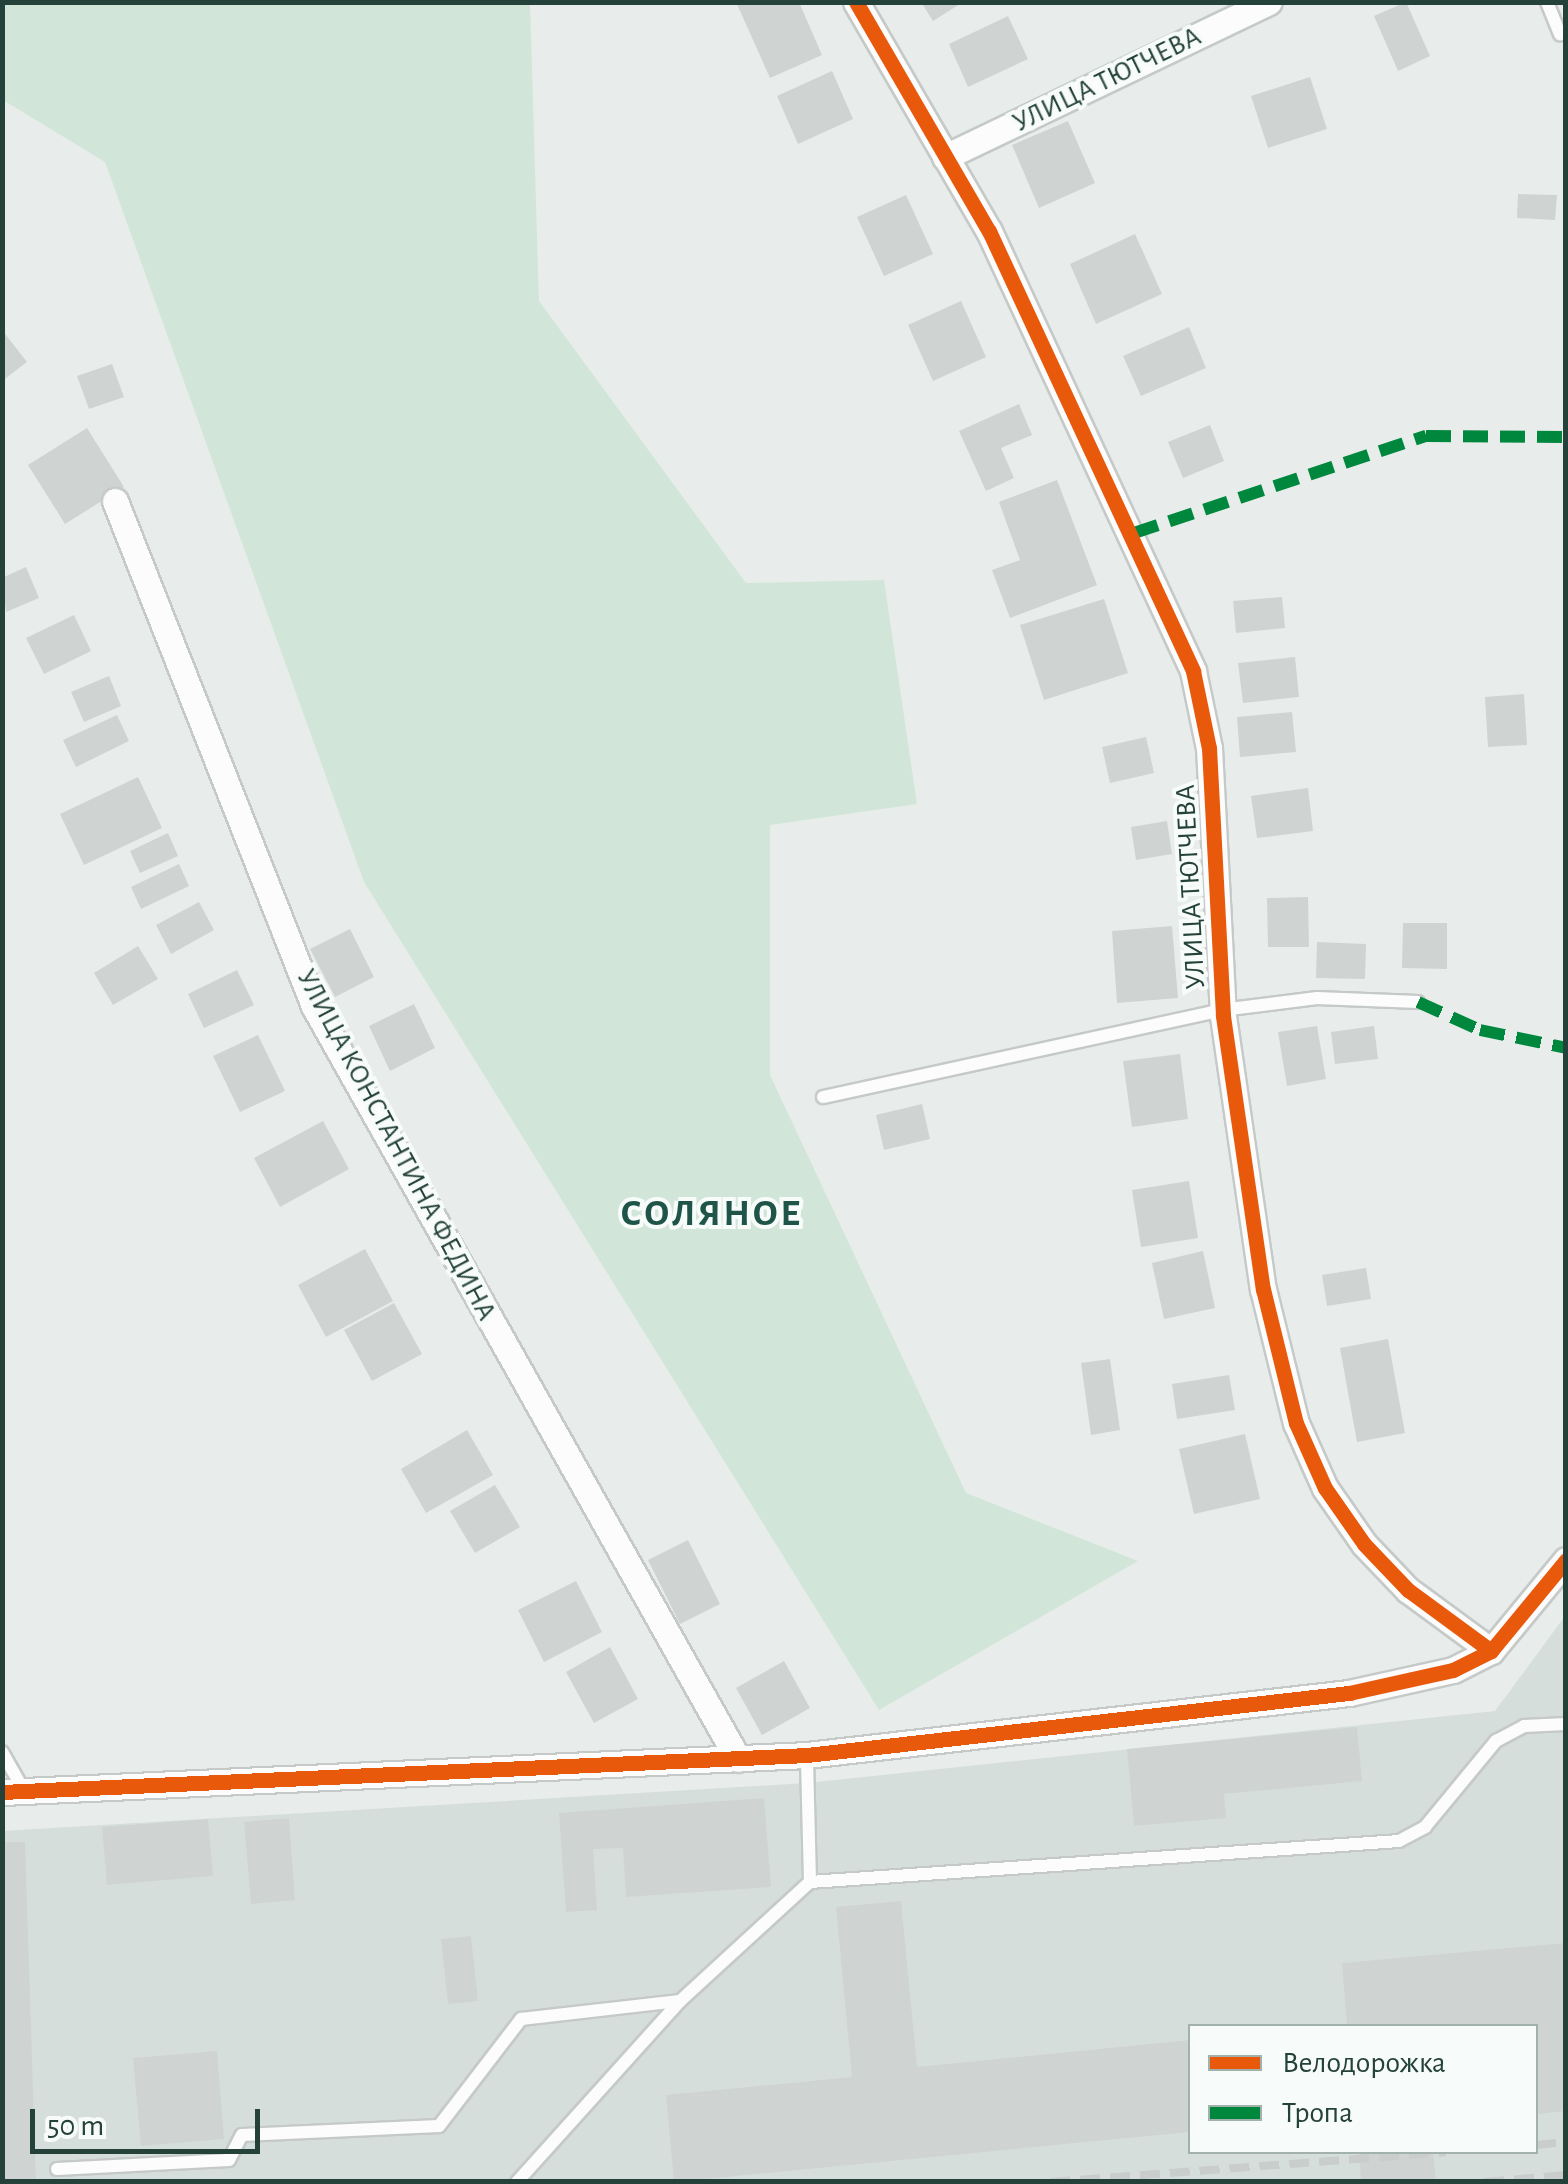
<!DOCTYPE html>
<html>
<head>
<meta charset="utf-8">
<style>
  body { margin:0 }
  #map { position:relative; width:1568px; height:2184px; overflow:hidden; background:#e8edeb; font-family:"Alegreya Sans",sans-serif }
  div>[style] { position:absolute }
  .built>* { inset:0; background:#d6dedb }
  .green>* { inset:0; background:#d1e6d8 }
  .building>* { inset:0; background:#cfd4d2 }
  .roads { filter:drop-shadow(2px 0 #c5cac8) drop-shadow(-2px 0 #c5cac8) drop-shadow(0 2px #c5cac8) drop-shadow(0 -2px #c5cac8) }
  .service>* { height:12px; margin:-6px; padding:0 6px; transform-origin:6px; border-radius:6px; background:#fcfcfc }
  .minor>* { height:25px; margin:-12.5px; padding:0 12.5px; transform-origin:12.5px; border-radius:12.5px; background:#fcfcfc }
  .rail>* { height:8px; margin-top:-4px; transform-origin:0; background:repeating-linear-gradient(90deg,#c9cdcc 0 20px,transparent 0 30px) }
  .quiet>* { height:12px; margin-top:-6px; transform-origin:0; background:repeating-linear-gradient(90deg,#00873e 0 25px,transparent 0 37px) }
  .cycleway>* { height:15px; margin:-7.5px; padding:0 7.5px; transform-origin:7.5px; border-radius:7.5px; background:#e8590c }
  span { translate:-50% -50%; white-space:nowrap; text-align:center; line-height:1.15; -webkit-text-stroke:8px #f7fbf9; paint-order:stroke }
  .street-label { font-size:28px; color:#24423a }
  .district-label { font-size:38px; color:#1f5548; font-weight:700; letter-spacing:2.5px }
  .frame { position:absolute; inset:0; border:5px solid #24423a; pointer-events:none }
  .legend { position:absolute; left:1188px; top:2024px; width:350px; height:130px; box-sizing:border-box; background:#f7fbf9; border:2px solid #a3b1ad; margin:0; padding:12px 18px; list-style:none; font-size:30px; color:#24423a }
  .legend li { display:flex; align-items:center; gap:20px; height:50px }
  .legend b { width:50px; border:2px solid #a3b1ad }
  .scale { position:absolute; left:30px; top:2109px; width:230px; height:45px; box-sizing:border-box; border:5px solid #24423a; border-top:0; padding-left:12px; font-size:30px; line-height:35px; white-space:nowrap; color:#24423a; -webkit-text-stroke:8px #f7fbf9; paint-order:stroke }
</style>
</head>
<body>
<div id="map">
  <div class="built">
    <i style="clip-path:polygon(evenodd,1565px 1616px,1565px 2181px,3px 2181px,2px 1831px,806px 1783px,1495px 1711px,1565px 1616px,1190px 2026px,1536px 2026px,1536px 2152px,1190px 2152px,1190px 2026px)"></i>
  </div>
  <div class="green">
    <i style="clip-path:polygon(3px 2px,530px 3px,539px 301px,746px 583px,884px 580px,917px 804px,770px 825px,770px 1075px,966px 1493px,1138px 1561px,879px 1710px,364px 882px,105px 162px,3px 100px)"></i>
  </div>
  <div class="building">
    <i style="clip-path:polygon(736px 2px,799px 2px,822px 55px,770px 78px)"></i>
    <i style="clip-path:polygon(921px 2px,963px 2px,933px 21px)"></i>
    <i style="clip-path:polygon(1406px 2px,1430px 56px,1398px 71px,1374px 16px)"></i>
    <i style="clip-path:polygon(1008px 16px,1028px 59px,968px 87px,949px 44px)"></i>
    <i style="clip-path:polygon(832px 71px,853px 119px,798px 144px,777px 96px)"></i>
    <i style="clip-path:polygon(1310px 77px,1327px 129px,1268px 148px,1251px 96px)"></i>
    <i style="clip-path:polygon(1068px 121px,1095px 183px,1039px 208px,1012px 145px)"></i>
    <i style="clip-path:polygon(1518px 194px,1557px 195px,1555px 220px,1517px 218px)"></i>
    <i style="clip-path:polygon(906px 195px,933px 254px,884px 276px,857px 217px)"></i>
    <i style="clip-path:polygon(1135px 234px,1162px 294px,1096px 324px,1070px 264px)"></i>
    <i style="clip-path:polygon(961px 301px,986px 357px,933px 381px,908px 325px)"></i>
    <i style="clip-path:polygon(1189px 327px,1206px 368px,1141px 396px,1123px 356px)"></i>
    <i style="clip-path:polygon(2px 330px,27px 362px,2px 381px)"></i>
    <i style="clip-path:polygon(112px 364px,124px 397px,89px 409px,77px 376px)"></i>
    <i style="clip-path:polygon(1019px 404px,1032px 435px,1001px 448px,1014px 478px,986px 491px,959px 431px)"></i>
    <i style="clip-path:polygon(1210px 425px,1224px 461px,1183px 478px,1168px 442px)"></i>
    <i style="clip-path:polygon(87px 428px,124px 487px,65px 524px,28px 465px)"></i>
    <i style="clip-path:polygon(1057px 480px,1097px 585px,1010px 618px,992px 570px,1020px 560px,999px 502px)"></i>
    <i style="clip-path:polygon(26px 567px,39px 598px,6px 612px,2px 578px)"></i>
    <i style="clip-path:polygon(1282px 597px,1285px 628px,1236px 633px,1233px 601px)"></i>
    <i style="clip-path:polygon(1104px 599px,1128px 673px,1044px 700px,1020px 625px)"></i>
    <i style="clip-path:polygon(74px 615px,91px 651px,44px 674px,26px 638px)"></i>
    <i style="clip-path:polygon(1295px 657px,1299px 697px,1243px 703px,1238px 663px)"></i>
    <i style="clip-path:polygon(109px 676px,121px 706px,84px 722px,71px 692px)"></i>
    <i style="clip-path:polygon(1524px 694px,1527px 745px,1488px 747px,1485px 697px)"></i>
    <i style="clip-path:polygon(1292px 712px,1296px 752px,1240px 757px,1237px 717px)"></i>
    <i style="clip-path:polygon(117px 715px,129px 741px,76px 767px,63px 740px)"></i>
    <i style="clip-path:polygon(1146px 737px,1154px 773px,1110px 783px,1102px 747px)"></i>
    <i style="clip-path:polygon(138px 777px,162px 828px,84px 865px,60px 814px)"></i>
    <i style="clip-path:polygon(1308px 788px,1313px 831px,1257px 838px,1251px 796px)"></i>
    <i style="clip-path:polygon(1167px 821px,1172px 854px,1136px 860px,1131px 827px)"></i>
    <i style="clip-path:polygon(168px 833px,178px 856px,140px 873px,130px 851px)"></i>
    <i style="clip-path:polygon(179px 864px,189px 886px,141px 909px,131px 887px)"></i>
    <i style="clip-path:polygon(1308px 897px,1309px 947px,1268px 947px,1267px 898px)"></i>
    <i style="clip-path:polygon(199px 902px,214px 930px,171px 954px,156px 925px)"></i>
    <i style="clip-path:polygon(1403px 923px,1447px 923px,1447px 969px,1402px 968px)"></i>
    <i style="clip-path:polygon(1172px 926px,1178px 998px,1117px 1003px,1112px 931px)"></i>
    <i style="clip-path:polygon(350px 929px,374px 977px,335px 997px,310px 949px)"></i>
    <i style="clip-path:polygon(1317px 942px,1366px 944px,1365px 979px,1316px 978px)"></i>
    <i style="clip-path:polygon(138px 946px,158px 979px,113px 1005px,94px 973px)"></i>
    <i style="clip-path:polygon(237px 970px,254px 1005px,204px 1028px,188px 994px)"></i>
    <i style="clip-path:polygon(414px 1004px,435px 1048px,390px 1071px,369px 1026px)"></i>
    <i style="clip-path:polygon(1317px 1026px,1326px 1079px,1287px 1086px,1278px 1032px)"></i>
    <i style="clip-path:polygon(1374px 1026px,1378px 1059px,1335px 1064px,1331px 1032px)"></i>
    <i style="clip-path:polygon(258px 1035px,285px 1091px,240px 1112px,213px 1056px)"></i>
    <i style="clip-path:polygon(1180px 1054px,1188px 1119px,1132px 1127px,1123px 1061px)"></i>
    <i style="clip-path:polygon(922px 1104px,930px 1139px,884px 1150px,876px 1115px)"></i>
    <i style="clip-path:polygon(323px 1121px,349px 1169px,280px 1207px,254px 1158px)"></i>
    <i style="clip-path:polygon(1189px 1181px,1198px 1238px,1141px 1247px,1132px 1190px)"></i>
    <i style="clip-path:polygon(365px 1249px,393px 1301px,326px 1337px,298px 1285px)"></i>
    <i style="clip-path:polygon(1203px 1251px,1215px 1308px,1164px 1319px,1152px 1263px)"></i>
    <i style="clip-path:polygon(1366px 1268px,1371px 1299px,1327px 1306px,1322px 1275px)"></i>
    <i style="clip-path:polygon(394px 1303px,422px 1354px,372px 1381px,344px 1330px)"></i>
    <i style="clip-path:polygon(1388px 1339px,1405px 1433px,1357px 1442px,1340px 1348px)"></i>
    <i style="clip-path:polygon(1110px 1359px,1120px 1430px,1091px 1435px,1081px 1363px)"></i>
    <i style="clip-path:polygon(1229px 1375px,1235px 1410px,1177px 1419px,1172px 1384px)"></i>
    <i style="clip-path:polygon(467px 1430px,493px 1475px,426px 1513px,401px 1469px)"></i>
    <i style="clip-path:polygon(1245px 1434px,1260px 1499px,1194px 1514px,1179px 1449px)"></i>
    <i style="clip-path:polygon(495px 1485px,520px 1527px,475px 1553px,450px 1511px)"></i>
    <i style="clip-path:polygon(688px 1540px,720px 1604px,680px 1624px,648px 1560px)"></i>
    <i style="clip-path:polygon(576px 1581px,602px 1632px,544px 1662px,518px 1610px)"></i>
    <i style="clip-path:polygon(610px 1647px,638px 1699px,594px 1723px,566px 1672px)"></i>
    <i style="clip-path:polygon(784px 1661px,810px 1708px,762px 1735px,736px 1688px)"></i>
    <i style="clip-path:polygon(1357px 1727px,1362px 1781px,1224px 1794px,1226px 1818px,1134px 1826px,1127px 1749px)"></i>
    <i style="clip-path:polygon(764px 1798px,771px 1887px,626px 1897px,623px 1848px,593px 1849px,597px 1910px,566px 1912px,559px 1813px)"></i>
    <i style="clip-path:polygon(289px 1818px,295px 1900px,251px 1904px,244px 1822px)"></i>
    <i style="clip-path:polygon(208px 1819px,213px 1876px,107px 1885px,102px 1827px)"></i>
    <i style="clip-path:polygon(2px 1842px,25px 1842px,36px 2182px,2px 2182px)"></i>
    <i style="clip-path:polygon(901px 1901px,917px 2067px,1190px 2040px,1190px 2132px,674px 2182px,666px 2095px,852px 2077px,836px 1907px)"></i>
    <i style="clip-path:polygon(471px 1936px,478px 2001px,448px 2004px,441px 1939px)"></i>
    <i style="clip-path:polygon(1566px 1943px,1566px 2111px,1536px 2114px,1536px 2026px,1347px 2026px,1342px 1963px)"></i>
    <i style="clip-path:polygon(217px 2051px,224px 2139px,141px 2146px,133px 2058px)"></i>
    <i style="clip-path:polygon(1359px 2152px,1433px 2152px,1436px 2182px,1361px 2182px)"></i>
  </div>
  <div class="roads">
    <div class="service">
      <i style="left:1547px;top:2px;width:35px;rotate:68deg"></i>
      <i style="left:823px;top:1097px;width:408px;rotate:-12.3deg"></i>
      <i style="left:1222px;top:1010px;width:96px;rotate:-7.2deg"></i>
      <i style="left:1317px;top:998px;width:101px;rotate:2.3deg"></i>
      <i style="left:2px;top:1752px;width:43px;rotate:60.4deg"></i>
      <i style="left:810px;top:1882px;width:590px;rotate:-3.98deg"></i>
      <i style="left:1399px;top:1841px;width:30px;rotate:-28deg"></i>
      <i style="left:1425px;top:1827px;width:112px;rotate:-50.5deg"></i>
      <i style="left:1496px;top:1741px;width:32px;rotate:-28deg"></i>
      <i style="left:1524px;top:1726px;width:42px;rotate:-2.7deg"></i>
      <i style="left:57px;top:2169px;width:172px;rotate:-3deg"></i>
      <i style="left:229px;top:2160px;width:28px;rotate:-63deg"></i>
      <i style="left:242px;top:2135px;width:197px;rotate:-2.6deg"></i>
      <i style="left:439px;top:2126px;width:135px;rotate:-52.5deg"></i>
      <i style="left:521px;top:2019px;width:160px;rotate:-6.5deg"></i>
      <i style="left:517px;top:2182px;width:244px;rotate:-48deg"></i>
      <i style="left:680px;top:2001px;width:176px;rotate:-42.5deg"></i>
      <i style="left:810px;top:1882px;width:127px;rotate:-91.4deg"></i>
    </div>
    <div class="minor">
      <i style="left:856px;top:2px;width:265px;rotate:59.9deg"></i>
      <i style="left:989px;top:231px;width:485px;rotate:65.1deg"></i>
      <i style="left:1193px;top:671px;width:79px;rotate:78.3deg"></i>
      <i style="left:1209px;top:748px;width:268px;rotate:87deg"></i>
      <i style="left:1223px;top:1016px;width:276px;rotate:81.7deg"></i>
      <i style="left:1263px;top:1289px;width:138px;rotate:76.2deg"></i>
      <i style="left:1296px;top:1423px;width:71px;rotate:66deg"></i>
      <i style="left:1325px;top:1488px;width:68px;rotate:55.1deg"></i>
      <i style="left:1364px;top:1544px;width:64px;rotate:46.3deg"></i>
      <i style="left:1408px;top:1590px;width:103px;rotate:36.3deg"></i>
      <i style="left:945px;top:157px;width:359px;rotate:-25.6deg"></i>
      <i style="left:115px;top:501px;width:543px;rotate:68.49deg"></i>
      <i style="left:314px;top:1006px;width:864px;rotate:60.62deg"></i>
      <i style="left:2px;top:1792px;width:806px;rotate:-2.63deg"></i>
      <i style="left:807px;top:1755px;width:546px;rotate:-6.53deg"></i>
      <i style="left:1349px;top:1693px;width:107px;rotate:-12.5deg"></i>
      <i style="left:1453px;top:1670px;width:42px;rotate:-26.6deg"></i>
      <i style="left:1491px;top:1651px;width:118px;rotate:-50.5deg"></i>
    </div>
  </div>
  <div class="rail">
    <i style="left:1536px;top:2145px;width:30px;rotate:-6deg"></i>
    <i style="left:1050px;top:2182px;width:397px;rotate:-4.3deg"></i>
    <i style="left:1484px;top:2182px;width:82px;rotate:-4.9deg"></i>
  </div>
  <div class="quiet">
    <i style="left:1134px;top:533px;width:308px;rotate:-18.4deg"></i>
    <i style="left:1426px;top:436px;width:140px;rotate:0.4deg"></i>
    <i style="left:1418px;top:1002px;width:68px;rotate:24.3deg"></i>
    <i style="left:1480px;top:1030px;width:88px;rotate:11.8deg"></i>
  </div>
  <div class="cycleway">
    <i style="left:856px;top:2px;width:265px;rotate:59.9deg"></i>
    <i style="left:989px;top:231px;width:485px;rotate:65.1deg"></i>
    <i style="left:1193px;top:671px;width:79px;rotate:78.3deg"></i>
    <i style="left:1209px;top:748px;width:268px;rotate:87deg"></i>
    <i style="left:1223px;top:1016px;width:276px;rotate:81.7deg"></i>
    <i style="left:1263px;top:1289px;width:138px;rotate:76.2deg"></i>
    <i style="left:1296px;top:1423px;width:71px;rotate:66deg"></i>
    <i style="left:1325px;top:1488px;width:68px;rotate:55.1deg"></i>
    <i style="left:1364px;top:1544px;width:64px;rotate:46.3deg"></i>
    <i style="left:1408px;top:1590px;width:103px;rotate:36.3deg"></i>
    <i style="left:2px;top:1792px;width:806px;rotate:-2.63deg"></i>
    <i style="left:807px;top:1755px;width:546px;rotate:-6.53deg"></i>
    <i style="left:1349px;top:1693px;width:107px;rotate:-12.5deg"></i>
    <i style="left:1453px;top:1670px;width:42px;rotate:-26.6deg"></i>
    <i style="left:1491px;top:1651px;width:118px;rotate:-50.5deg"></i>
  </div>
  <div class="street-label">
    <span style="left:1107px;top:80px;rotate:-26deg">УЛИЦА ТЮТЧЕВА</span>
    <span style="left:1191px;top:887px;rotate:-93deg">УЛИЦА ТЮТЧЕВА</span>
    <span style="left:396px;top:1145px;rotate:62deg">УЛИЦА КОНСТАНТИНА ФЕДИНА</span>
  </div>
  <div class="district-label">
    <span style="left:712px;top:1215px">СОЛЯНОЕ</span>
  </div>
  <div class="frame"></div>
  <ul class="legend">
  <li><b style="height:12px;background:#e8590c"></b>Велодорожка</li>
  <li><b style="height:12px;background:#00873e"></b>Тропа</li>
  </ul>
  <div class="scale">50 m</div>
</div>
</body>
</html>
